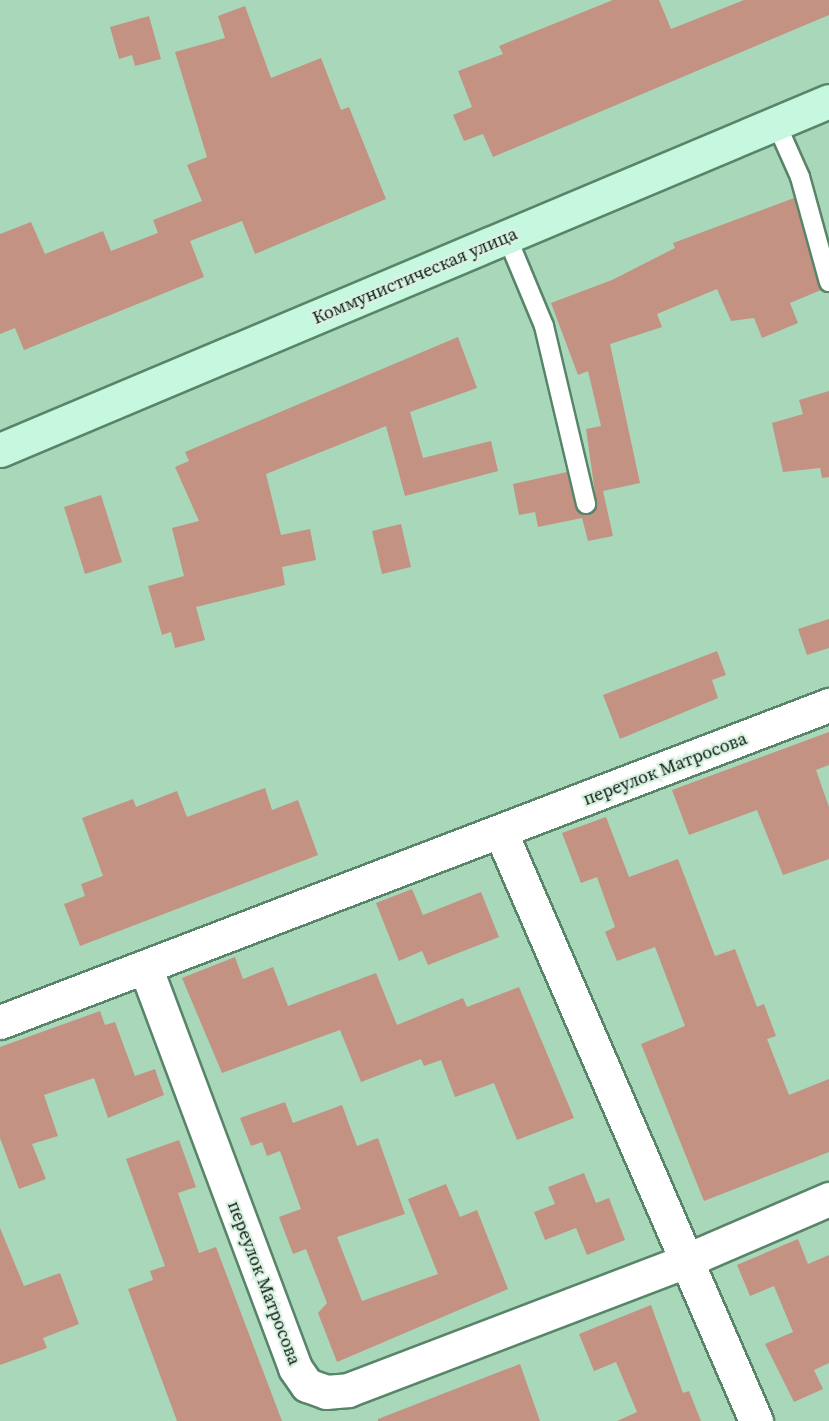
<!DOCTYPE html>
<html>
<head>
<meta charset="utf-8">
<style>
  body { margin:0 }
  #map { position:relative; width:829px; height:1421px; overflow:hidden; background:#a8d7b9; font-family:"Source Serif 4",serif }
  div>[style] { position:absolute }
  .building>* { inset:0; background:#c49283 }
  .roads { filter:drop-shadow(2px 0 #588569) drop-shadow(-2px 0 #588569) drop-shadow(0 2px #588569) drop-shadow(0 -2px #588569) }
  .lane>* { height:18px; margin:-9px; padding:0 9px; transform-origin:9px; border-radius:9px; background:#fff }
  .street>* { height:33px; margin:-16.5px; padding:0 16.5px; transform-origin:16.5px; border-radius:16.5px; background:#fff }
  .secondary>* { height:33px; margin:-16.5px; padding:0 16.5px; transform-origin:16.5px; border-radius:16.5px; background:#c5f8df }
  span { translate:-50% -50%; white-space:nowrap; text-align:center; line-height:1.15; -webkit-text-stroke:4.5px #daf1e2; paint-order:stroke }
  .street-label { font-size:18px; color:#091b10 }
</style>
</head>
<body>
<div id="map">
  <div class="building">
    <i style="clip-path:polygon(613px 0,659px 0,671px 29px,744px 0,829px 0,829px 15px,493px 157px,483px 134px,464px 141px,453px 115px,472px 107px,458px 71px,503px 54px,499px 46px)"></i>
    <i style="clip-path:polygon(245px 6px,271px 78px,321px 58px,341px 110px,349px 107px,386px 199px,255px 254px,242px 221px,190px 241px,204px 277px,24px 350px,15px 328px,0 334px,0 234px,31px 222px,45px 254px,103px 231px,111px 251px,158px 233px,153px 220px,202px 201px,187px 165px,207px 157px,175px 52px,225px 38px,218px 16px)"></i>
    <i style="clip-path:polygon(149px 16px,161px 59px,135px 66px,132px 55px,119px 59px,110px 27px)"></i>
    <i style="clip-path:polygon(794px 198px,821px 290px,790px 303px,798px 323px,762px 338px,754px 318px,731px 321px,717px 289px,657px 314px,662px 327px,610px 344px,640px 483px,603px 491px,613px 536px,588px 541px,582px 518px,538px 527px,535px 512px,519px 515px,513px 484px,567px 472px,577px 511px,588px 515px,597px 507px,586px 429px,601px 426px,588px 371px,578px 375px,551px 303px,612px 280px,675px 248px,673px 243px)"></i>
    <i style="clip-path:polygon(458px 337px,477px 388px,410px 412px,423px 458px,491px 441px,498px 471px,405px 496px,386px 426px,266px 474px,281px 535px,310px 529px,316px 560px,282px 567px,285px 585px,196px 607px,205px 640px,175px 648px,171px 632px,162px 635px,148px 586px,184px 576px,172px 528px,199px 521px,175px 467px,189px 461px,185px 452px)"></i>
    <i style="clip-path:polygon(829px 391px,829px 477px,822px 478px,820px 468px,783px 472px,772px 423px,803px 414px,799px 400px)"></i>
    <i style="clip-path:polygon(101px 495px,122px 562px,85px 574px,64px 507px)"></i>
    <i style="clip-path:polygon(401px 524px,411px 567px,382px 574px,372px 531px)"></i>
    <i style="clip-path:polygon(829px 619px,829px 648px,807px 655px,798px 629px)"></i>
    <i style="clip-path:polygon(717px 651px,726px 675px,712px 680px,718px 698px,620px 739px,603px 695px)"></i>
    <i style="clip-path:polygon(829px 732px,829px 765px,816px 770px,829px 807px,829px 859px,783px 875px,757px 810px,689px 835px,672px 790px)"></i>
    <i style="clip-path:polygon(265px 788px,272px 810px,298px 800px,318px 855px,80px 946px,64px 904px,85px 896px,81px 884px,103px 876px,82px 818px,133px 799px,136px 807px,177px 791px,187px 817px)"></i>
    <i style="clip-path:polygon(606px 817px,629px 877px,678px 859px,715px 956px,735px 949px,757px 1007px,764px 1004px,776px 1036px,767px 1039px,789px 1095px,829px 1079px,829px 1152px,704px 1201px,641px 1044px,685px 1026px,655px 947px,617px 961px,605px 932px,615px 927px,597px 877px,581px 883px,562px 833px)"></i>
    <i style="clip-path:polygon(412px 889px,423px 915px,481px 892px,499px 937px,428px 965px,422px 951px,399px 961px,376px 903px)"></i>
    <i style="clip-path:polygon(235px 957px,243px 979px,273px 967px,288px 1006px,376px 973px,397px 1025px,463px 998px,467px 1007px,519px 987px,574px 1118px,517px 1140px,494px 1083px,455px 1097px,441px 1060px,424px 1066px,421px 1059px,361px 1082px,340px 1030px,222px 1073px,182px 978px)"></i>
    <i style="clip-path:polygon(100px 1011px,105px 1025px,115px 1022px,135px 1076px,155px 1069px,164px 1095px,108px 1118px,94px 1078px,44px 1095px,58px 1136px,32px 1144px,46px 1179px,19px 1189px,0 1138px,0 1047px)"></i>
    <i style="clip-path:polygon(285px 1102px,293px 1123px,342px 1105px,357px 1146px,378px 1138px,405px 1214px,337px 1237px,362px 1301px,438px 1274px,408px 1199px,446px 1184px,460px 1217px,477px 1210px,508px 1289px,337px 1362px,318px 1313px,327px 1303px,306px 1249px,293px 1254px,279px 1217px,301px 1209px,280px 1151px,267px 1156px,262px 1142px,251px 1146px,240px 1118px)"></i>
    <i style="clip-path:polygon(179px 1140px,196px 1187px,178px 1193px,199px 1253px,216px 1247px,282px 1421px,177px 1421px,128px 1289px,153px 1280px,150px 1271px,165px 1266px,126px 1159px)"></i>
    <i style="clip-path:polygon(584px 1173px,596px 1203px,609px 1198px,625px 1240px,587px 1255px,576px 1228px,545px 1240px,534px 1212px,555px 1204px,548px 1187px)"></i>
    <i style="clip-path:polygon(0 1228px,24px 1286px,60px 1273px,79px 1324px,43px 1338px,47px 1348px,0 1365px)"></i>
    <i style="clip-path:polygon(798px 1239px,808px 1264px,829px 1255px,829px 1363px,814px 1370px,823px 1389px,794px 1402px,765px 1344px,793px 1332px,774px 1286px,750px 1296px,737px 1265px)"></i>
    <i style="clip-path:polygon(651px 1305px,683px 1393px,689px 1391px,701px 1421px,617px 1421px,637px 1412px,616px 1362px,594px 1371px,579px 1334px)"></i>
    <i style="clip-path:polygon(520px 1364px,540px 1421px,378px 1421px,378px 1419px)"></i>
  </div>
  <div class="roads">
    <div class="lane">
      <i style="left:776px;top:123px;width:59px;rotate:66deg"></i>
      <i style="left:800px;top:177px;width:109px;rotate:74.6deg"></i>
      <i style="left:507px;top:237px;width:96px;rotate:67.4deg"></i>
      <i style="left:544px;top:326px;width:183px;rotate:76.7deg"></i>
    </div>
    <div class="street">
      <i style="left:501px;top:833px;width:641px;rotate:66.55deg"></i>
      <i style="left:146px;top:969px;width:426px;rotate:69.5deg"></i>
      <i style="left:295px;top:1368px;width:21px;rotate:55deg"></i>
      <i style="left:307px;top:1385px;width:20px;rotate:20deg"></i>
      <i style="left:326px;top:1392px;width:22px;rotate:-5deg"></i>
      <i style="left:348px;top:1390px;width:361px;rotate:-20.9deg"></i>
      <i style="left:685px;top:1261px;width:157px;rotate:-23.3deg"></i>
      <i style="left:0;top:1022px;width:888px;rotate:-20.93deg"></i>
    </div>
    <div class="secondary">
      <i style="left:0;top:450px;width:899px;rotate:-22.83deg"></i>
    </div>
  </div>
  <div class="street-label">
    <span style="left:415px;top:276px;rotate:-23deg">Коммунистическая улица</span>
    <span style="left:665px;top:769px;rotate:-21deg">переулок Матросова</span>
    <span style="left:264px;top:1283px;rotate:69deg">переулок Матросова</span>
  </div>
</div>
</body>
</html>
